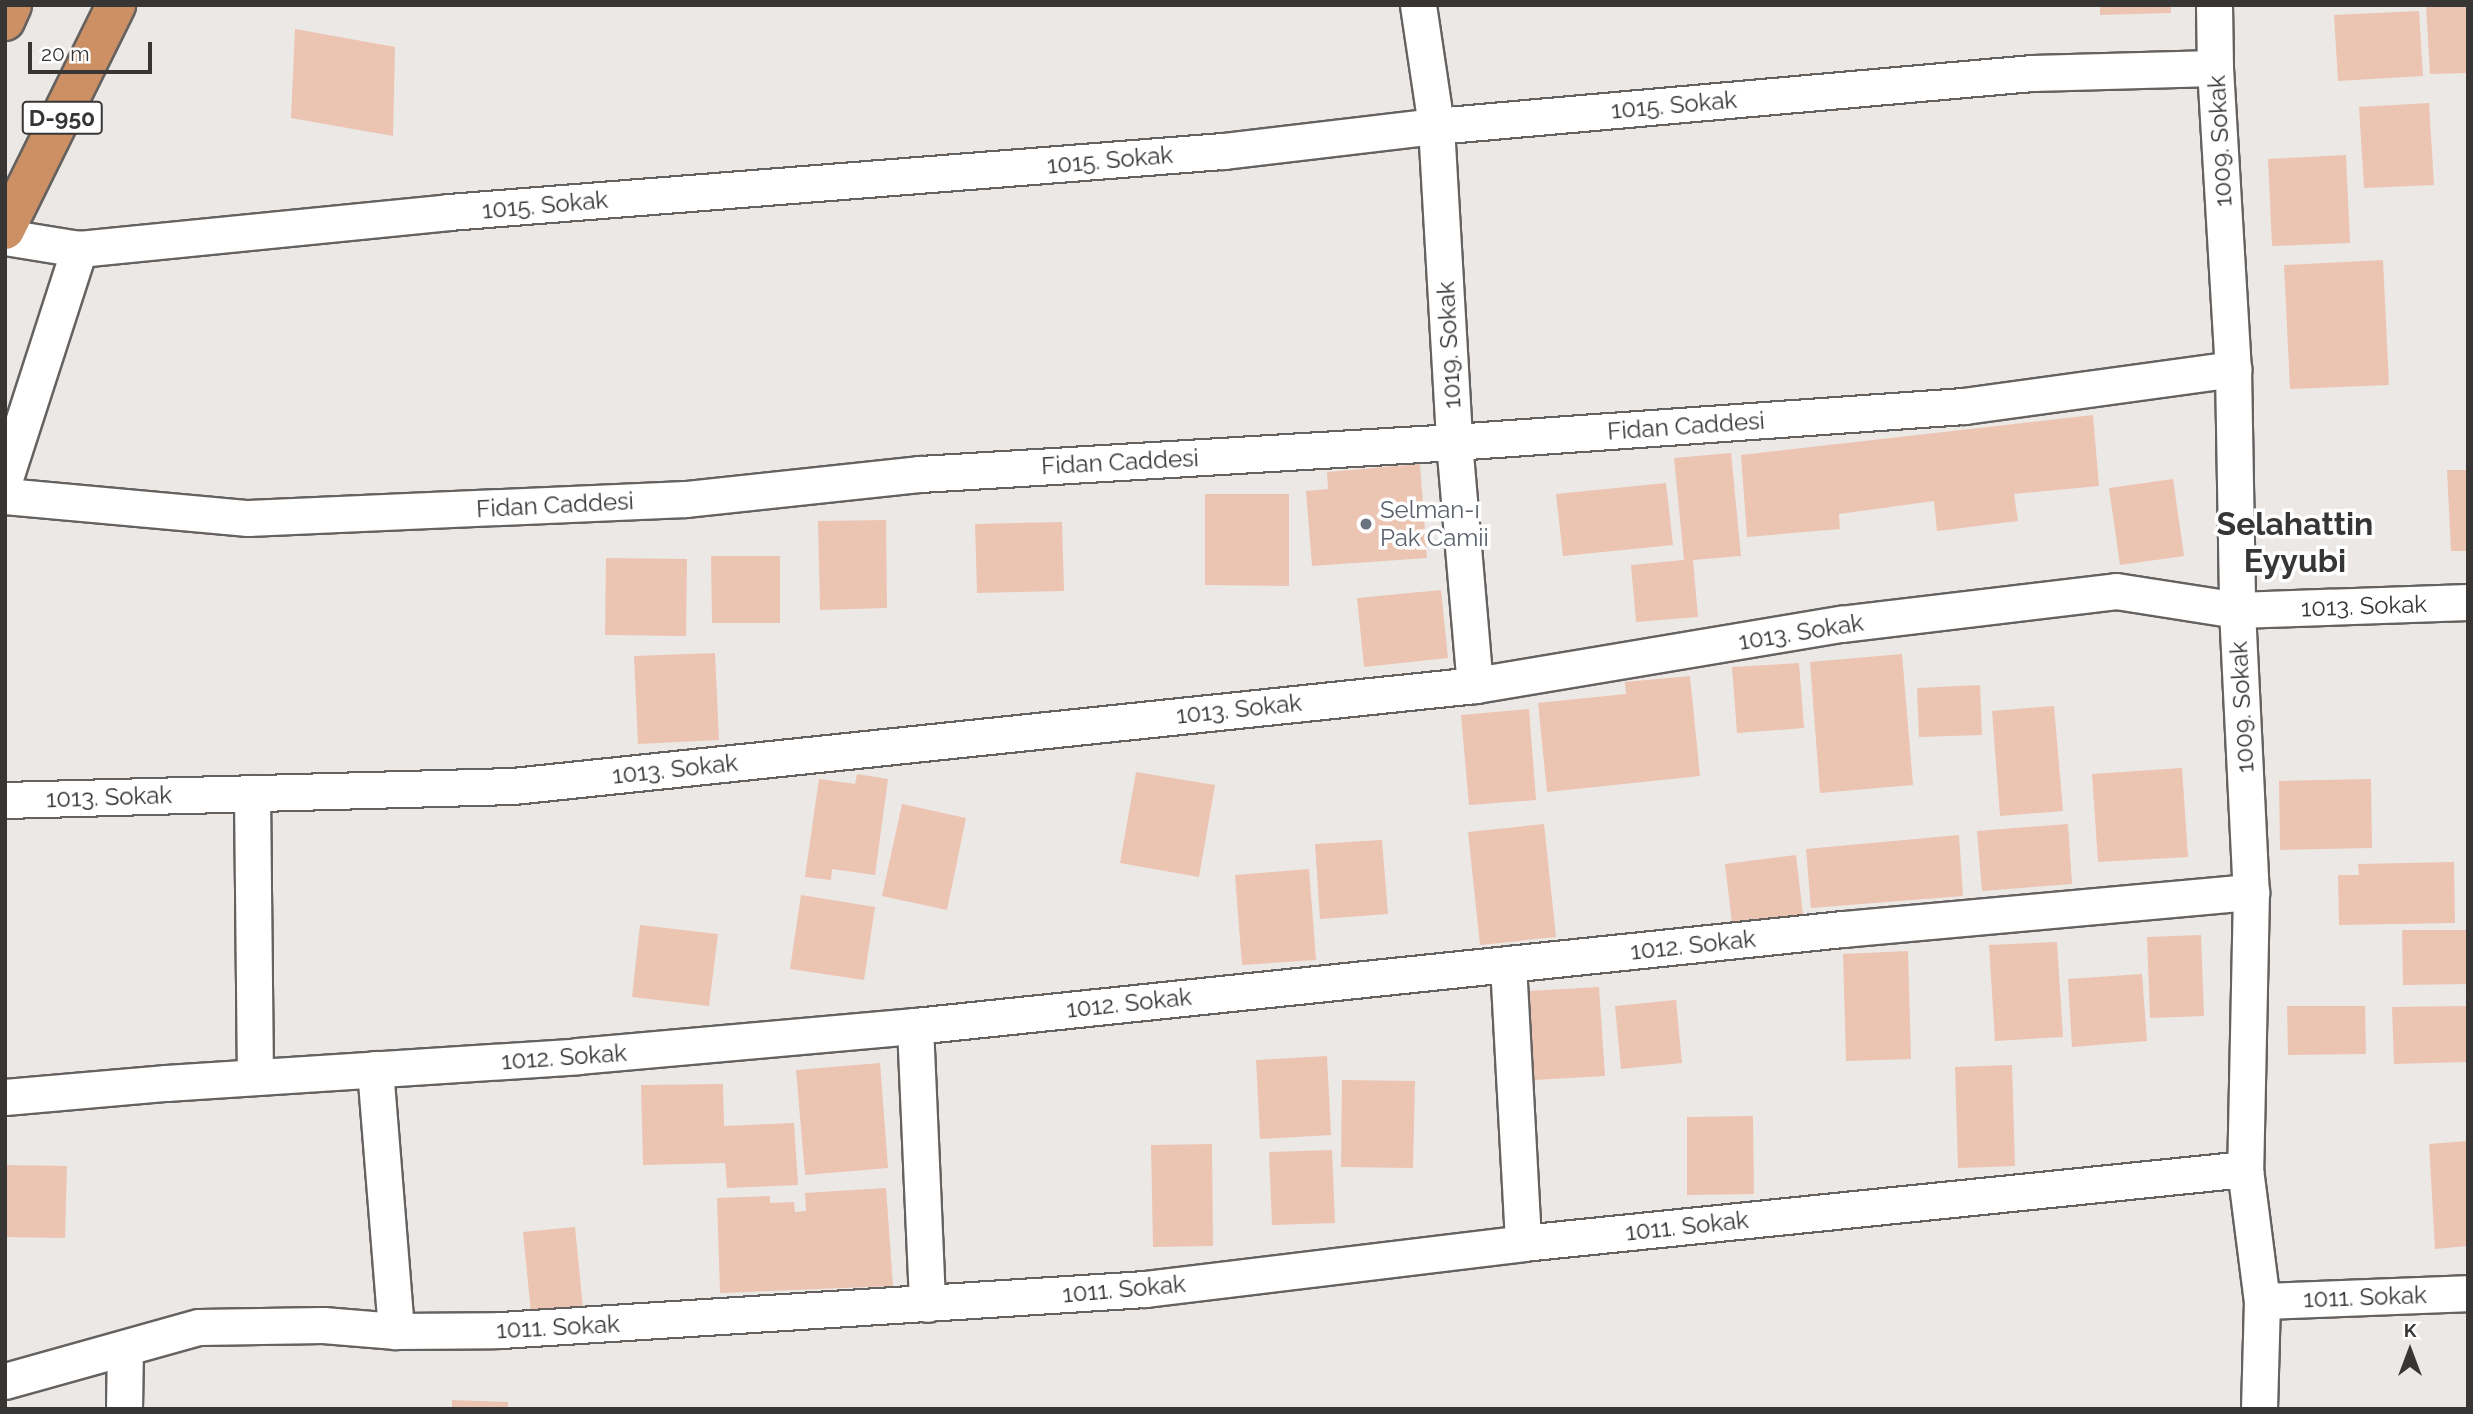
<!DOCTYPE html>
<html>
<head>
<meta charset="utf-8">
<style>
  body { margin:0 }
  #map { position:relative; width:2473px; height:1414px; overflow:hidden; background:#ece8e6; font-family:Raleway,sans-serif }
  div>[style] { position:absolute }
  .building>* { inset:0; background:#ecc4b2 }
  .roads { filter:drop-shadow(2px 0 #656260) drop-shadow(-2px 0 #656260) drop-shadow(0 2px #656260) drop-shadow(0 -2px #656260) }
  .minor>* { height:35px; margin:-17.5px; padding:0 17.5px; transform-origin:17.5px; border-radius:17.5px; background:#fff }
  .trunk>* { height:38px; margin:-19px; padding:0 19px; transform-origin:19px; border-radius:19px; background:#cc9064 }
  .dots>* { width:19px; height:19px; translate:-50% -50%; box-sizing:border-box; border:4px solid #fff; border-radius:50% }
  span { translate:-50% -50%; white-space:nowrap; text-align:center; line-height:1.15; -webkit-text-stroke:7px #fff; paint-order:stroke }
  .shield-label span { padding:2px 5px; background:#fff; border:2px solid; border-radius:5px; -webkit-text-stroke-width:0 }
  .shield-label { font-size:23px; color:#383635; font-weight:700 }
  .street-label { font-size:24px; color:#383635 }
  .worship-label { font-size:24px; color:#5b616d }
  .left { translate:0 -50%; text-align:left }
  .district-label { font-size:32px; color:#383635; font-weight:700 }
  .frame { position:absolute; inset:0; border:7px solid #383635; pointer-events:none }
  .north { position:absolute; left:2375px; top:1316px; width:70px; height:70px; -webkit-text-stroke:5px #fff; paint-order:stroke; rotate:0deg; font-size:19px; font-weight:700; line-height:28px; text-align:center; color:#383635 }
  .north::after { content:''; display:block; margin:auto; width:24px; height:32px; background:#383635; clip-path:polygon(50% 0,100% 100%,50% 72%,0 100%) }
  .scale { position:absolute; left:28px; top:42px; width:124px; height:32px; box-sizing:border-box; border:4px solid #383635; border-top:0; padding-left:9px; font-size:21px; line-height:24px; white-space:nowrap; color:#383635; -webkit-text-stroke:5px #fff; paint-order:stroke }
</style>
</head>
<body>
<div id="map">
  <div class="building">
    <i style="clip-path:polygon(2100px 5px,2171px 5px,2171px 13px,2100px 15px)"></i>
    <i style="clip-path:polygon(2426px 5px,2468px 5px,2468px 73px,2430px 74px)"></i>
    <i style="clip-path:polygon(2419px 11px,2423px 76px,2338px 81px,2334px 15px)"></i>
    <i style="clip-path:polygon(295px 29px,395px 47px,393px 136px,291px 118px)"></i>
    <i style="clip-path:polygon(2429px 103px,2434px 185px,2364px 188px,2359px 107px)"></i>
    <i style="clip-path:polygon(2346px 155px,2350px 243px,2272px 246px,2268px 159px)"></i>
    <i style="clip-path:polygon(2383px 260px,2389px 385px,2290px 389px,2284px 265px)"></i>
    <i style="clip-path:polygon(2093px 415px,2099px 486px,2014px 494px,2018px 521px,1937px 531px,1934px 501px,1839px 514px,1840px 529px,1747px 537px,1741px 455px)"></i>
    <i style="clip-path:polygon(1731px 453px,1741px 556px,1693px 560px,1698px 617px,1636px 622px,1631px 565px,1684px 560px,1674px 458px)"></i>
    <i style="clip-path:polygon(1420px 464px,1427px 558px,1312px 566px,1306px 491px,1328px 489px,1327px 472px)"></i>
    <i style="clip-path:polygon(2447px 470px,2468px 470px,2468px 551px,2451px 551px)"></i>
    <i style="clip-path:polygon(2173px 479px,2184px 556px,2120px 565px,2109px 488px)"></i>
    <i style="clip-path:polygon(1666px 483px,1673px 545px,1563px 556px,1556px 494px)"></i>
    <i style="clip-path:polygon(1205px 494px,1289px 494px,1289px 586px,1205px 585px)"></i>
    <i style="clip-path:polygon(886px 520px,887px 608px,820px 610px,818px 521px)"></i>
    <i style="clip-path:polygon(1062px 522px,1064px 591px,977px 593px,975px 524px)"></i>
    <i style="clip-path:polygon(711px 556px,780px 556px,780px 623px,712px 623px)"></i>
    <i style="clip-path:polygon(606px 558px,687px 559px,686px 636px,605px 635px)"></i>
    <i style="clip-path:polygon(1441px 590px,1448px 658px,1364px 667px,1357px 598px)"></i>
    <i style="clip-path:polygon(715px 653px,719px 740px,638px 744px,634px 656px)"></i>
    <i style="clip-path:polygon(1902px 654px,1913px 785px,1820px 793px,1810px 662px)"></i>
    <i style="clip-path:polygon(1799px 663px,1804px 728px,1737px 733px,1732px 667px)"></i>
    <i style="clip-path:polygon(1690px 676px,1700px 776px,1547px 792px,1538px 703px,1626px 694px,1625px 682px)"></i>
    <i style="clip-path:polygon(1980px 685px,1982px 735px,1919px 737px,1917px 688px)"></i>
    <i style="clip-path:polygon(2054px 706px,2063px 811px,2000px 816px,1992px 711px)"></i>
    <i style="clip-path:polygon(1529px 709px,1536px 800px,1469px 805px,1461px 715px)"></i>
    <i style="clip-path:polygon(2182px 768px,2188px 857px,2098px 862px,2092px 774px)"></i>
    <i style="clip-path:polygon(1136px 772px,1215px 785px,1199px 877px,1120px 863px)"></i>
    <i style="clip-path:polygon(857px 774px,888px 779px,875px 875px,832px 869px,831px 880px,805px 877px,819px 779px,855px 784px)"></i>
    <i style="clip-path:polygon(2371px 779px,2372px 848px,2280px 850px,2279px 781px)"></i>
    <i style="clip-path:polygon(902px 804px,966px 818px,947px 910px,882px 896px)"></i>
    <i style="clip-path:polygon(1544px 824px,1556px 937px,1480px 945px,1468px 832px)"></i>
    <i style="clip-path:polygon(2068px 824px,2072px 884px,1982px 891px,1977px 831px)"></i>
    <i style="clip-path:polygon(1959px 835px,1963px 896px,1811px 908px,1806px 849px)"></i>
    <i style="clip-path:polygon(1382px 840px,1388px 914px,1320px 919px,1315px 844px)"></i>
    <i style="clip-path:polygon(1796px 855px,1803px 915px,1732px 923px,1725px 864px)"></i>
    <i style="clip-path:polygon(2454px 862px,2455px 923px,2339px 925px,2338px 875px,2359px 875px,2358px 864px)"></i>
    <i style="clip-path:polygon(1309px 869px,1316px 960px,1242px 965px,1235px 875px)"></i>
    <i style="clip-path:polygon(801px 895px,875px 907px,864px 980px,790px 969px)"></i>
    <i style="clip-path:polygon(640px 925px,718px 934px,709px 1006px,632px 997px)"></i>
    <i style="clip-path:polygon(2402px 930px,2468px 930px,2468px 984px,2403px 985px)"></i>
    <i style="clip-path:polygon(2201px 935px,2204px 1016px,2150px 1018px,2147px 937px)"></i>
    <i style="clip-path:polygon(2057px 942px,2063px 1037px,1995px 1041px,1989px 945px)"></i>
    <i style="clip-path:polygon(1908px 951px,1911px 1059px,1846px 1061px,1843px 954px)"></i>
    <i style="clip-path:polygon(2142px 974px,2147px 1041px,2072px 1047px,2068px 979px)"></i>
    <i style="clip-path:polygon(1599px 987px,1605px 1076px,1534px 1080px,1529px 991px)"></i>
    <i style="clip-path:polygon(1676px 1000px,1682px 1063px,1621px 1069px,1615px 1006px)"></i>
    <i style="clip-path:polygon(2287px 1006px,2365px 1006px,2366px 1054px,2288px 1055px)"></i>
    <i style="clip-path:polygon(2466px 1006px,2467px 1062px,2394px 1064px,2392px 1007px)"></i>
    <i style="clip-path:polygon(1327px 1056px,1331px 1135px,1260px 1139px,1256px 1060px)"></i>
    <i style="clip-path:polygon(880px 1063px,888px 1168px,805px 1175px,796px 1070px)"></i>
    <i style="clip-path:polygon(2012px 1065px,2015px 1166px,1958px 1168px,1955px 1067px)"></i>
    <i style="clip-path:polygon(1342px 1080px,1415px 1081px,1413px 1168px,1341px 1167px)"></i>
    <i style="clip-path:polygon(723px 1084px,724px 1126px,794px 1123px,798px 1185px,727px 1188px,725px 1163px,643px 1165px,641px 1085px)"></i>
    <i style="clip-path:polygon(1753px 1116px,1754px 1194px,1687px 1195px,1687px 1117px)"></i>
    <i style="clip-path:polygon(2468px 1141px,2468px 1246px,2435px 1249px,2429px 1144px)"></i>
    <i style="clip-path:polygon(1212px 1144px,1213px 1246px,1153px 1247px,1151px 1145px)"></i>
    <i style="clip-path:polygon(1332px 1150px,1335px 1223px,1272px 1225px,1269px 1152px)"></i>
    <i style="clip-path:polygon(5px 1165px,67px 1166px,65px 1238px,5px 1237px)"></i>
    <i style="clip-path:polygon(886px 1188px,893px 1286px,720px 1293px,717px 1198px,770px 1196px,770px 1203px,794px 1202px,795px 1212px,806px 1211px,805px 1193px)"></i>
    <i style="clip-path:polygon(575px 1227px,584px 1318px,532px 1323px,523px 1232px)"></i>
    <i style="clip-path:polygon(452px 1400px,508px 1402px,508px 1409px,452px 1409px)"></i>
  </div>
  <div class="roads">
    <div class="minor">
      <i style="left:1418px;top:5px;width:122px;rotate:81.5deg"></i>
      <i style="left:1436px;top:126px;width:317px;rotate:86.7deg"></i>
      <i style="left:1454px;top:442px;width:244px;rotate:85.1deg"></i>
      <i style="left:2214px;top:5px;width:63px;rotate:89.1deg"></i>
      <i style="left:2215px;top:68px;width:302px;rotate:86.6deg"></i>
      <i style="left:2233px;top:369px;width:241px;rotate:89deg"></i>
      <i style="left:2237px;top:610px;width:282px;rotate:87.2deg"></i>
      <i style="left:2251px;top:892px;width:277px;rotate:91.2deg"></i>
      <i style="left:2245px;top:1169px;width:133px;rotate:82.7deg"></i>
      <i style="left:2262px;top:1301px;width:108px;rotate:91.6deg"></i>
      <i style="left:5px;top:237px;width:75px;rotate:9.2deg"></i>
      <i style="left:79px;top:249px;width:372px;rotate:-5.7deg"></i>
      <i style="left:449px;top:212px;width:776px;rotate:-4.51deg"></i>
      <i style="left:1223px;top:151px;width:214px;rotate:-6.7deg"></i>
      <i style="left:1436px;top:126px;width:598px;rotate:-5.08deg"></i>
      <i style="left:2032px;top:73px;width:183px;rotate:-1.6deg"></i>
      <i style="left:5px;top:478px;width:241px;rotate:-72.1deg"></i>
      <i style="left:5px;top:496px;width:244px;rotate:5.2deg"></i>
      <i style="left:248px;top:518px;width:438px;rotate:-2.5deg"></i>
      <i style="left:686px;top:499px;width:235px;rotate:-6.1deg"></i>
      <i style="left:920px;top:474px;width:535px;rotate:-3.43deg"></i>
      <i style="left:1454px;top:442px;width:511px;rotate:-4.04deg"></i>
      <i style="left:1964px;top:406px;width:272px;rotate:-7.8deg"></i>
      <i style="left:252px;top:793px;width:284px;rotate:89.4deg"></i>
      <i style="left:5px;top:800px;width:508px;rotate:-1.58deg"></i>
      <i style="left:513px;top:786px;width:967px;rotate:-5.99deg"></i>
      <i style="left:1475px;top:685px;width:371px;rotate:-9.5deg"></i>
      <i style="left:1841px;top:624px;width:277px;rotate:-6.8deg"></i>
      <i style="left:2116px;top:591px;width:122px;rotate:8.9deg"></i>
      <i style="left:2237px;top:610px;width:231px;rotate:-2deg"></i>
      <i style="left:1508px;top:964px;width:279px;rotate:86.9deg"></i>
      <i style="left:915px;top:1026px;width:278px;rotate:87.5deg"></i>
      <i style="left:375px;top:1069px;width:263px;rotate:85.4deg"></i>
      <i style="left:5px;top:1097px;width:162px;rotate:-5deg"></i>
      <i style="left:166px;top:1083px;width:413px;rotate:-3.7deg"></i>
      <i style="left:578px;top:1056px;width:338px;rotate:-5.1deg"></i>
      <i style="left:915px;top:1026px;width:933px;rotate:-5.97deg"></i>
      <i style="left:1843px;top:929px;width:410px;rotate:-5.2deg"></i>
      <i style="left:2262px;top:1301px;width:206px;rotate:-2.2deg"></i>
      <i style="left:5px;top:1381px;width:201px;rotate:-15.6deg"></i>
      <i style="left:199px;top:1327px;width:124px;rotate:-0.9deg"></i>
      <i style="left:323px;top:1325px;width:73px;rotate:4.7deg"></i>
      <i style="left:396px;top:1331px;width:105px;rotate:-0.5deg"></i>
      <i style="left:501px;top:1330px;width:645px;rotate:-3.64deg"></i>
      <i style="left:1145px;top:1289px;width:381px;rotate:-6.9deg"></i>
      <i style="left:1523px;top:1243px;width:726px;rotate:-5.85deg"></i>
      <i style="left:124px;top:1409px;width:61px;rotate:-89.1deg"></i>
    </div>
    <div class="trunk">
      <i style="left:5px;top:21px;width:17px;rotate:-66deg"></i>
      <i style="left:5px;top:230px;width:251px;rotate:-63.7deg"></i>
    </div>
  </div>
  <div class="dots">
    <i style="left:1366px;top:524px;background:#6b7280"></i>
  </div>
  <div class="shield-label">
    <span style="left:62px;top:118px">D-950</span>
  </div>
  <div class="street-label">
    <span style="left:1674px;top:105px;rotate:-5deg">1015. Sokak</span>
    <span style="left:2220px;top:141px;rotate:-93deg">1009. Sokak</span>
    <span style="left:1110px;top:160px;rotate:-5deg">1015. Sokak</span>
    <span style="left:545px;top:205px;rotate:-5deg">1015. Sokak</span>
    <span style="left:1449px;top:345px;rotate:-93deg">1019. Sokak</span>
    <span style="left:1686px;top:426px;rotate:-4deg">Fidan Caddesi</span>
    <span style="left:1120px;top:462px;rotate:-3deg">Fidan Caddesi</span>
    <span style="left:555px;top:505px;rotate:-3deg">Fidan Caddesi</span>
    <span style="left:2364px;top:606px;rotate:-2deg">1013. Sokak</span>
    <span style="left:1801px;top:632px;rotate:-9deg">1013. Sokak</span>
    <span style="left:2242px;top:707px;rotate:-93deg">1009. Sokak</span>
    <span style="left:1239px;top:709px;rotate:-6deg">1013. Sokak</span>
    <span style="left:675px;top:769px;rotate:-6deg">1013. Sokak</span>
    <span style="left:109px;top:797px;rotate:-2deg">1013. Sokak</span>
    <span style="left:1693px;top:945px;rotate:-6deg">1012. Sokak</span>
    <span style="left:1129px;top:1003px;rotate:-6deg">1012. Sokak</span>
    <span style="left:564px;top:1057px;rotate:-4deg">1012. Sokak</span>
    <span style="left:1687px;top:1226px;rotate:-6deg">1011. Sokak</span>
    <span style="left:1124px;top:1289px;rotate:-5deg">1011. Sokak</span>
    <span style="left:2365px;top:1297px;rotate:-2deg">1011. Sokak</span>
    <span style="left:558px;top:1327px;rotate:-3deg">1011. Sokak</span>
  </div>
  <div class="worship-label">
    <span class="left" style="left:1380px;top:524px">Selman-ı<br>Pak Camii</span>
  </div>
  <div class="district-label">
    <span style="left:2295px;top:543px">Selahattin<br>Eyyubi</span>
  </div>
  <div class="frame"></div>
  <div class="north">K</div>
  <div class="scale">20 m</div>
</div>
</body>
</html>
